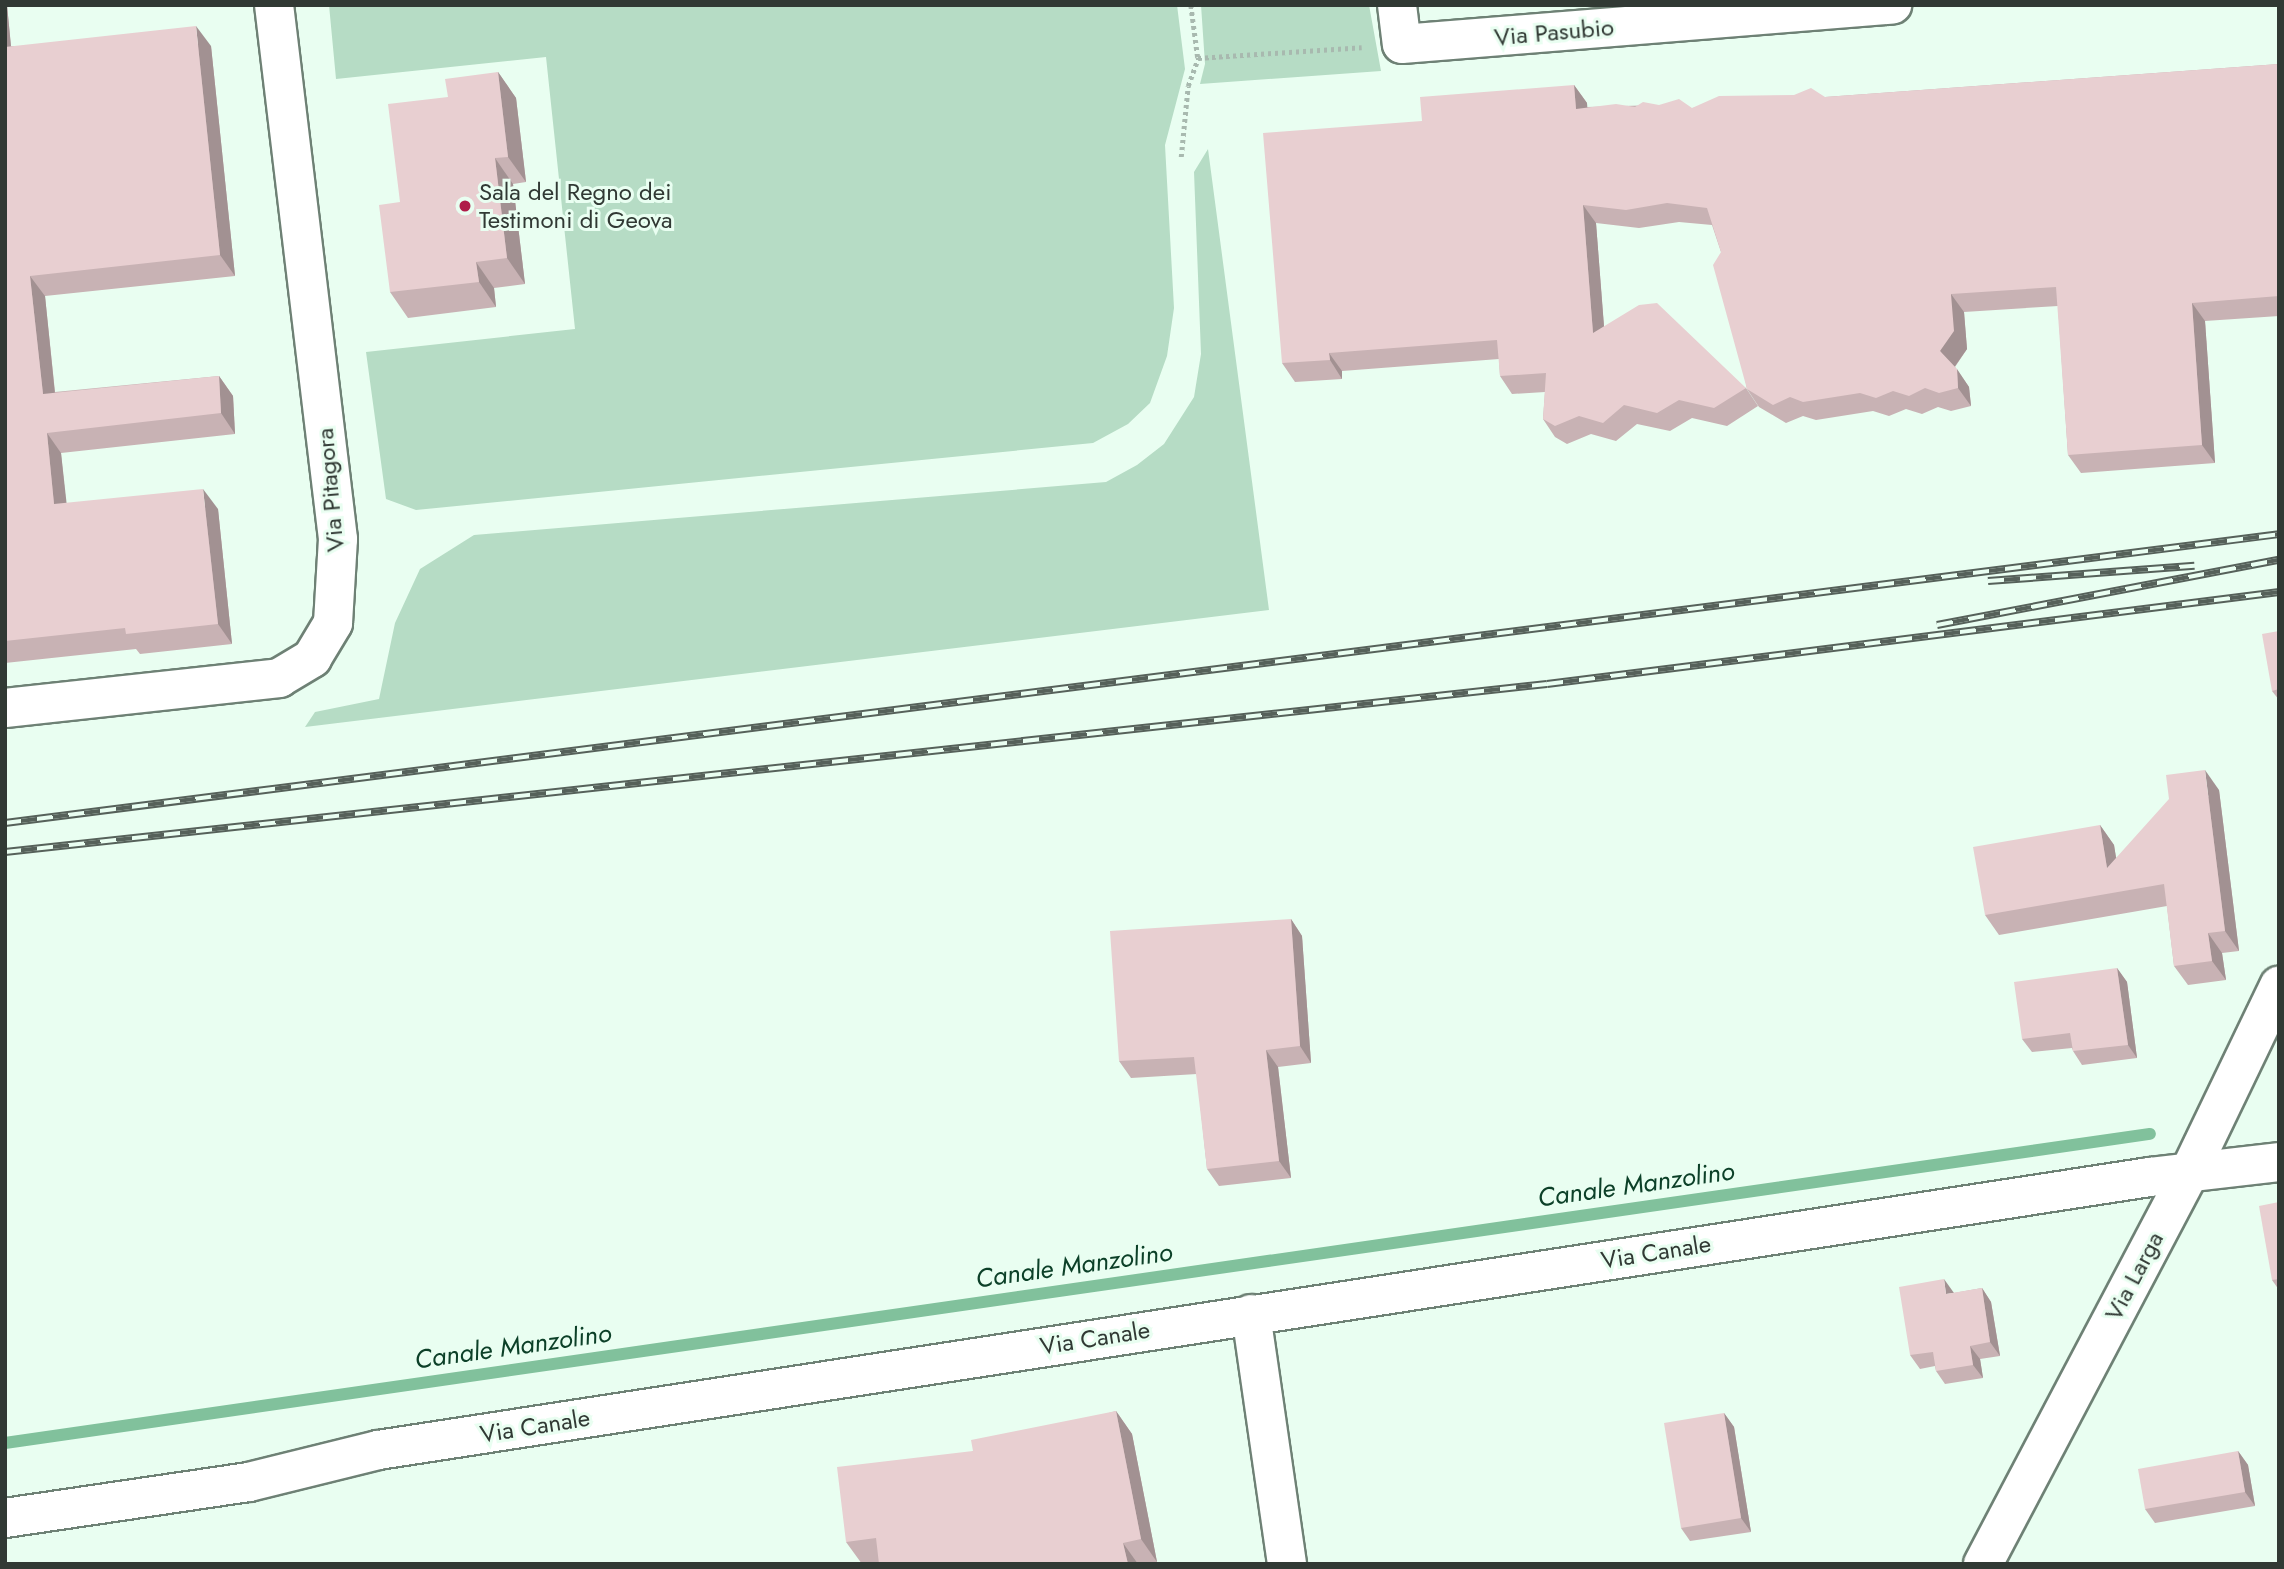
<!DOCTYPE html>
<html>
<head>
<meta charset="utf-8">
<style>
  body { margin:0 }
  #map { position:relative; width:2284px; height:1569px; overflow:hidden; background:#e9fef1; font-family:Jost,sans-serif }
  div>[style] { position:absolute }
  .green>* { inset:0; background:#b6dcc5 }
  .stream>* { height:12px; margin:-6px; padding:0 6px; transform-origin:6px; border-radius:6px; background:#81c19c }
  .path>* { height:4.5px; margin-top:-2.25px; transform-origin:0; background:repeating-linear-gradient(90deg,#a8b9af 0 3.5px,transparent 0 7px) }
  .roads { filter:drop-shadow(2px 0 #6e8175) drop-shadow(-2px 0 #6e8175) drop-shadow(0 2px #6e8175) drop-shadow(0 -2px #6e8175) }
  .minor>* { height:38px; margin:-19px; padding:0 19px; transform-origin:19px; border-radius:19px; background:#fff }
  .rail>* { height:8px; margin-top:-4px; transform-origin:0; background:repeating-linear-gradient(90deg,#e9fef1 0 16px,#56615a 0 32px); box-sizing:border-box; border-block:2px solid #56615a }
  .wall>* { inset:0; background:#c8b2b4 }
  .shaded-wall>* { inset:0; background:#a29192 }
  .building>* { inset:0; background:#e8cfd1 }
  .dots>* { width:19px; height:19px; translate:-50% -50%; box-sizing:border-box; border:4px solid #e9fef1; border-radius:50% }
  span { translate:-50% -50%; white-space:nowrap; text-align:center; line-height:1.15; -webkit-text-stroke:6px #e9fef1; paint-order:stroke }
  .street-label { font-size:24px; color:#313934 }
  .poi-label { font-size:24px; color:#313934 }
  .left { translate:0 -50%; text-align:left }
  .water-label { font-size:26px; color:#0c4028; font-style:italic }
  .frame { position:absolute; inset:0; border:7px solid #313934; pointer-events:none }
</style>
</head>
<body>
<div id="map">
  <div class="green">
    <i style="clip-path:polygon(329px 5px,1177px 5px,1185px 69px,1165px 145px,1174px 308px,1167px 356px,1150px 403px,1128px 424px,1093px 443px,416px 510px,386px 499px,366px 352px,575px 329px,546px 57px,336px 79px)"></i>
    <i style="clip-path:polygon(1201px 5px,1369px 5px,1381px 71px,1200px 84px,1205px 64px)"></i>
    <i style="clip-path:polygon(1208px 149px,1269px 610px,305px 727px,315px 712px,379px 699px,395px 623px,420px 569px,474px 535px,1106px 482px,1137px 465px,1164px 444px,1194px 397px,1201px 354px,1194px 172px)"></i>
  </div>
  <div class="stream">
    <i style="left:5px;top:1443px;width:2167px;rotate:-8.2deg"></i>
  </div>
  <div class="path">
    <i style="left:1191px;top:5px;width:53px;rotate:82.5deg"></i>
    <i style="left:1181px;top:157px;width:71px;rotate:-84.4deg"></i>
    <i style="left:1188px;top:86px;width:30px;rotate:-70deg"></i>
    <i style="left:1198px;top:58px;width:164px;rotate:-3.8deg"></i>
  </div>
  <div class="roads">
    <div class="minor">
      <i style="left:1397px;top:5px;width:39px;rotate:83deg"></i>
      <i style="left:1402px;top:44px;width:492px;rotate:-4.6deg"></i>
      <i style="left:5px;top:708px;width:276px;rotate:-6.2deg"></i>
      <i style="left:279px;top:678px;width:39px;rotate:-31deg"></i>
      <i style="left:312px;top:658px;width:41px;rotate:-59deg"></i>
      <i style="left:333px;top:623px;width:84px;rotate:-86.6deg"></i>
      <i style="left:338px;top:539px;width:538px;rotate:-96.83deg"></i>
      <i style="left:1251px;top:1314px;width:253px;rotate:81.8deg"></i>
      <i style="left:5px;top:1518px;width:247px;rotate:-8.4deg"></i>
      <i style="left:249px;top:1482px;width:133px;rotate:-13.9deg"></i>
      <i style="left:378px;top:1450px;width:1793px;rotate:-8.76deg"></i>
      <i style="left:2150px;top:1177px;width:130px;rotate:-6.6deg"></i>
      <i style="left:1983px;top:1564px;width:442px;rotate:-62.2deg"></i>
      <i style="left:2189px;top:1173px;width:208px;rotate:-64.3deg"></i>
    </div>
  </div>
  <div class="rail">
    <i style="left:1988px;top:581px;width:207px;rotate:-4.2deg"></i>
    <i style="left:1937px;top:625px;width:348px;rotate:-10.8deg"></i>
    <i style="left:5px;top:823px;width:2292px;rotate:-7.24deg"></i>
    <i style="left:5px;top:852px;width:1551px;rotate:-6.22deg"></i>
    <i style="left:1547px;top:684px;width:738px;rotate:-7.16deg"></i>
  </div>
  <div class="wall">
    <i style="clip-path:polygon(5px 5px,7px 5px,11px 46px,211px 46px,235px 276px,45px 296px,55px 392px,219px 376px,233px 396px,235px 434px,61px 453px,66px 503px,218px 509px,232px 644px,140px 654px,136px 649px,5px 663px)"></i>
    <i style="clip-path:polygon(2279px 64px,2279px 316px,2205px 321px,2215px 463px,2081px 473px,2068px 455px,2058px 306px,1964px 312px,1967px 349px,1955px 367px,1969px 387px,1971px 406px,1951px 411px,1938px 407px,1922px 414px,1906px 409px,1889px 416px,1873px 411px,1816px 420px,1803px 416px,1786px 423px,1759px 407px,1747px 389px,1721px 252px,1712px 225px,1679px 222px,1639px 228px,1596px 223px,1604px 327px,1746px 388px,1758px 406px,1727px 426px,1692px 418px,1670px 431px,1637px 424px,1616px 441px,1591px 434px,1567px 444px,1555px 437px,1543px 419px,1545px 392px,1512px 394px,1500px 376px,1499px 359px,1342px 371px,1342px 379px,1295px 382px,1282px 363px,1574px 85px,1587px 103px,1587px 107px,1659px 105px,1692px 108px,1825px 97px)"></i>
    <i style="clip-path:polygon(498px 72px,516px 98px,526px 182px,513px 184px,525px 284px,494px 288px,496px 307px,408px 318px,390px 292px,400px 202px,448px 97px)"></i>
    <i style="clip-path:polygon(2279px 631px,2279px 700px,2272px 691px)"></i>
    <i style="clip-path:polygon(2219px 790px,2239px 951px,2222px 953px,2226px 980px,2188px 985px,2174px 966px,2167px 906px,1999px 935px,1985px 915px,2100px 825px,2114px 845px,2116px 858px)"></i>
    <i style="clip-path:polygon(1291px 919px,1302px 936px,1311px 1063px,1278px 1067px,1291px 1178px,1219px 1186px,1207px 1169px,1197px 1074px,1131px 1078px,1119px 1061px)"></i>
    <i style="clip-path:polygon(2117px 968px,2127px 982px,2137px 1058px,2082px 1065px,2073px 1051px,2072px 1048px,2032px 1052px,2022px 1039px)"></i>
    <i style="clip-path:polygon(2279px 1202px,2279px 1290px,2272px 1280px)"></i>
    <i style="clip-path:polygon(1982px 1288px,1991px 1302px,2000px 1356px,1980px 1359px,1983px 1378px,1945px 1384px,1936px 1371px,1935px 1366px,1920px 1369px,1910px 1355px,1954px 1293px)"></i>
    <i style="clip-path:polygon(1116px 1411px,1132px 1434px,1157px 1562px,1146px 1564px,879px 1564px,879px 1562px,862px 1564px,846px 1542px,973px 1451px)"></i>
    <i style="clip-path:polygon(1724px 1413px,1734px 1427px,1751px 1532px,1690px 1541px,1681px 1528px)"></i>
    <i style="clip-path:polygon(2238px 1451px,2248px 1465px,2255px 1506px,2155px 1523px,2145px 1509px)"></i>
  </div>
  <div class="shaded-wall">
    <i style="clip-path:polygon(5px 5px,7px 5px,13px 68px,5px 56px)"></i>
    <i style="clip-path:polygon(196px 26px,211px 46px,235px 276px,220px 255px)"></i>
    <i style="clip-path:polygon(498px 72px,516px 98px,526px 182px,508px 157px)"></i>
    <i style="clip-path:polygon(1574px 85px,1587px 103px,1589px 127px,1576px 109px)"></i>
    <i style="clip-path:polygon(495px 158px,513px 184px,525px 284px,507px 258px)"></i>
    <i style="clip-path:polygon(1583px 205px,1596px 223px,1606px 352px,1593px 333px)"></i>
    <i style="clip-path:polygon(476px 262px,494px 288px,496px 307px,479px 282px)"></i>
    <i style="clip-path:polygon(30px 276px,45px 296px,57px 414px,43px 394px)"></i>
    <i style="clip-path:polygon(1951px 294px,1964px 312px,1967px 349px,1953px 369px,1940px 351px)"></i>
    <i style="clip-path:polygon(2192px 303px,2205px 321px,2215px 463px,2202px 445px)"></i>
    <i style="clip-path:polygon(1329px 353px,1342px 371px,1342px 379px,1330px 360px)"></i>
    <i style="clip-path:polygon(1957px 369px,1969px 387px,1971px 406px,1958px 388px)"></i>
    <i style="clip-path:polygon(219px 376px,233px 396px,235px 434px,221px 413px)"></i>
    <i style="clip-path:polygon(47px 433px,61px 453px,69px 525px,54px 504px)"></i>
    <i style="clip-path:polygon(203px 489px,218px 509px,232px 644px,218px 624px)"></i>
    <i style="clip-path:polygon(2205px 770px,2219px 790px,2239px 951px,2225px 931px)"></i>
    <i style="clip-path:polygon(2100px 825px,2114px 845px,2121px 888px,2107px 868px)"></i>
    <i style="clip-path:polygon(1291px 919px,1302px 936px,1311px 1063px,1300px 1046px)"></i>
    <i style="clip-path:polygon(2208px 933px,2222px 953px,2226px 980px,2212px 961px)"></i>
    <i style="clip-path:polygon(2117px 968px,2127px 982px,2137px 1058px,2128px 1045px)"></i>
    <i style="clip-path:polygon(1266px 1050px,1278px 1067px,1291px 1178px,1279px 1161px)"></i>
    <i style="clip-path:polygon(1944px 1279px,1954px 1293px,1946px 1294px)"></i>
    <i style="clip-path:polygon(1982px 1288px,1991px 1302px,2000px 1356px,1990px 1342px)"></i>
    <i style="clip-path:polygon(1970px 1346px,1980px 1359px,1983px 1378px,1973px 1365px)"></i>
    <i style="clip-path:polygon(1116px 1411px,1132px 1434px,1157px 1562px,1141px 1539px)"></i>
    <i style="clip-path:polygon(1724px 1413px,1734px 1427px,1751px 1532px,1741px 1518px)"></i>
    <i style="clip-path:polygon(2238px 1451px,2248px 1465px,2255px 1506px,2245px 1492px)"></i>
    <i style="clip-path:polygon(1123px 1543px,1138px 1564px,1128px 1564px)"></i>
  </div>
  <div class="building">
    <i style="clip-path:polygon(196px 26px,220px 255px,30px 276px,43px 394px,219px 376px,221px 413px,47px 433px,54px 504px,203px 489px,218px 624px,126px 634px,125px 628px,5px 641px,5px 47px)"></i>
    <i style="clip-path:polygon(2279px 64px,2279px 296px,2192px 303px,2202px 445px,2068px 455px,2056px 287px,1951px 294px,1954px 331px,1940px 351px,1957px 369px,1958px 388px,1939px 393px,1925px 388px,1909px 396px,1893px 391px,1876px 398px,1860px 393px,1803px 402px,1790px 397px,1773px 405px,1747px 389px,1713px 265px,1721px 252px,1707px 208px,1667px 203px,1626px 210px,1583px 205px,1593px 333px,1639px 305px,1657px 303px,1746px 388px,1714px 408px,1679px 400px,1657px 413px,1624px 405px,1603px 423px,1579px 416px,1555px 426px,1543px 419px,1546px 373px,1500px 376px,1497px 340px,1329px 353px,1330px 360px,1282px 363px,1263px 133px,1422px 121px,1420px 97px,1574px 85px,1576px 109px,1616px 104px,1635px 107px,1643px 102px,1659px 105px,1679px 99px,1692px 108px,1719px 96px,1794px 95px,1811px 88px,1825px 97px)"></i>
    <i style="clip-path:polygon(498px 72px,508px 157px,495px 158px,507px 258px,476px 262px,479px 282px,390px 292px,379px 205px,400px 202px,388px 104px,448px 97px,445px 79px)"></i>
    <i style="clip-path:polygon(2279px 631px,2279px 689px,2272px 691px,2262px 634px)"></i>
    <i style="clip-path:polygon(2205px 770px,2225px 931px,2208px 933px,2212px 961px,2174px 966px,2164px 884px,1985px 915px,1973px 847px,2100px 825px,2107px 868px,2169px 799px,2166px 775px)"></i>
    <i style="clip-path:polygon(1291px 919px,1300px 1046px,1266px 1050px,1279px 1161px,1207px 1169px,1194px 1057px,1119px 1061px,1110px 931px)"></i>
    <i style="clip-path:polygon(2117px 968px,2128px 1045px,2073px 1051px,2070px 1033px,2022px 1039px,2014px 982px)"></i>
    <i style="clip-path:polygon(2279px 1202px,2279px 1279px,2272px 1280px,2259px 1206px)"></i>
    <i style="clip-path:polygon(1944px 1279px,1946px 1294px,1982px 1288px,1990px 1342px,1970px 1346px,1973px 1365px,1936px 1371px,1933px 1352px,1910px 1355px,1899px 1287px)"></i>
    <i style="clip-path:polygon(1116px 1411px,1141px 1539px,1123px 1543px,1128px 1564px,879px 1564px,876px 1538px,846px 1542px,837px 1467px,973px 1451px,971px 1440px)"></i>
    <i style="clip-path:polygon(1724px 1413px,1741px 1518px,1681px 1528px,1664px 1423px)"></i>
    <i style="clip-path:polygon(2238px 1451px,2245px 1492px,2145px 1509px,2138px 1469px)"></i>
  </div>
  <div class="dots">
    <i style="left:465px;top:206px;background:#af1c49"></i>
  </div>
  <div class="street-label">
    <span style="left:1554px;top:32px;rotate:-5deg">Via Pasubio</span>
    <span style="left:330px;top:490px;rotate:-95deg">Via Pitagora</span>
    <span style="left:1656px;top:1252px;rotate:-9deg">Via Canale</span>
    <span style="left:2134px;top:1276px;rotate:-62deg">Via Larga</span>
    <span style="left:1095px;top:1338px;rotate:-9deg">Via Canale</span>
    <span style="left:535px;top:1426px;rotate:-9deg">Via Canale</span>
  </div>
  <div class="poi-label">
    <span class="left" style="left:479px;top:206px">Sala del Regno dei<br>Testimoni di Geova</span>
  </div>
  <div class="water-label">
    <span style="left:1636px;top:1185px;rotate:-8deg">Canale Manzolino</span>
    <span style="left:1074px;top:1266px;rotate:-8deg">Canale Manzolino</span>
    <span style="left:513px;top:1347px;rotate:-8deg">Canale Manzolino</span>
  </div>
  <div class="frame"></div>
</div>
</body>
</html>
